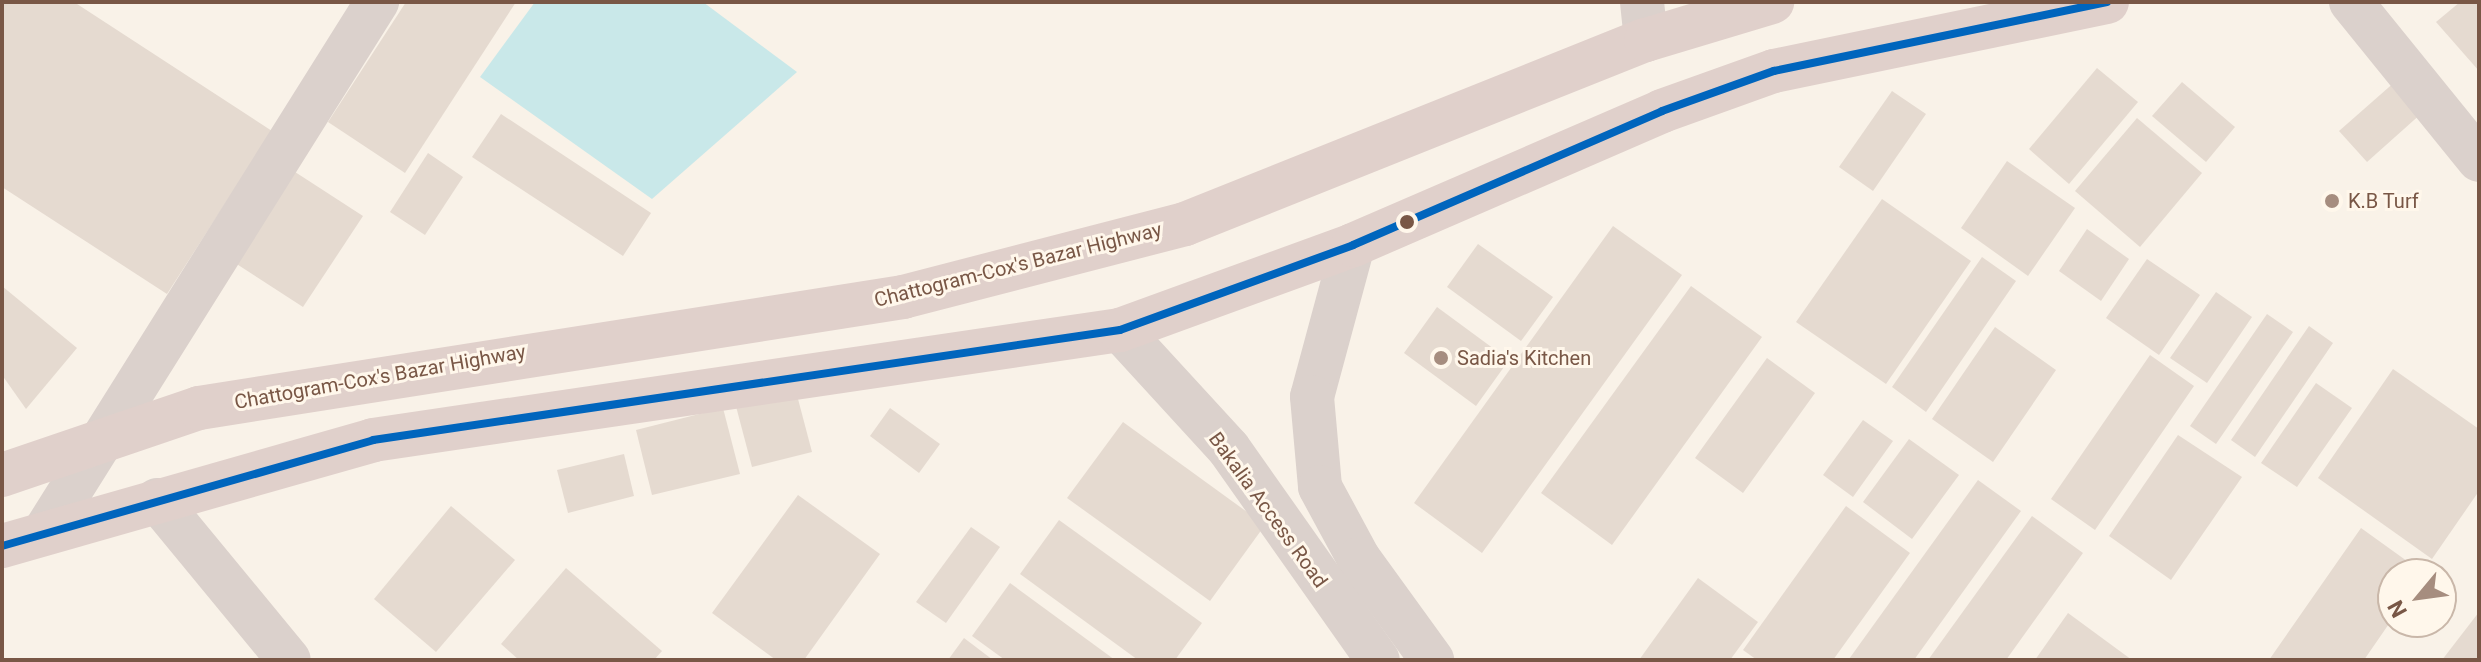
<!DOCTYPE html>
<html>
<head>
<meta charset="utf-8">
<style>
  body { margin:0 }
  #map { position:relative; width:2481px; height:662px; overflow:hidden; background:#f9f2e8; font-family:Roboto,sans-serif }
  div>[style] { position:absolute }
  .water>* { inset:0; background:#c9e8e9 }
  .building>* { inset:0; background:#e5dad0 }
  .street>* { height:44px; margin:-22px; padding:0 22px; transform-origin:22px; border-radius:22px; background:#dbd1cc }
  .secondary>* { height:44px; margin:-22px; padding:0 22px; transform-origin:22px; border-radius:22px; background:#dbd1cc }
  .highway>* { height:44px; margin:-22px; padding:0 22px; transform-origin:22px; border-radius:22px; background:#e0d0cb }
  .bus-1>* { height:8px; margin:-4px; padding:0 4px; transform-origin:4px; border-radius:4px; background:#0065bd }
  .dots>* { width:22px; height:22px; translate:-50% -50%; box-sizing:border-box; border:4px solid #fff7eb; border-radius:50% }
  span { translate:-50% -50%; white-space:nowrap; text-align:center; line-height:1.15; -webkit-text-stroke:6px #fff7eb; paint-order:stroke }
  .poi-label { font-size:20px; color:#795746 }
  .left { translate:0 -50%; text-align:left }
  .street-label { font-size:20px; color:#795746 }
  .frame { position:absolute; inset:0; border:4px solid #795746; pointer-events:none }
  .north { position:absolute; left:2377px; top:558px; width:80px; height:80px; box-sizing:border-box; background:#fff7eb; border:2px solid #c9b7a9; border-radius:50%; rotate:241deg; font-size:22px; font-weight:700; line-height:32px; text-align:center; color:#795746 }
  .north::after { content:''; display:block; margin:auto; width:28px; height:36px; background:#a68d7f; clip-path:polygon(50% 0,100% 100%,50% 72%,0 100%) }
</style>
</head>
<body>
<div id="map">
  <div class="water">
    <i style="clip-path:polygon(535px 2px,703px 2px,797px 72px,652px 199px,480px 77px)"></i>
  </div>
  <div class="building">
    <i style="clip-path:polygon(2px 2px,74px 2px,272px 131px,167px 294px,2px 187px)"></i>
    <i style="clip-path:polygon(406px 2px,516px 2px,405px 173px,328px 122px)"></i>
    <i style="clip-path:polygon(2460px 2px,2479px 2px,2479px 71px,2436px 22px)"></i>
    <i style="clip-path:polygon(2097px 68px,2138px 102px,2069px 184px,2029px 149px)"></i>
    <i style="clip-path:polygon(2405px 73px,2432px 104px,2367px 162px,2339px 131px)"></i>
    <i style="clip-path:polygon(2182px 82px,2235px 127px,2206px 162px,2152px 116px)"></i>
    <i style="clip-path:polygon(1892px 91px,1926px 114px,1873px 191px,1839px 167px)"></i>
    <i style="clip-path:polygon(501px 114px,651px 213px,623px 256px,472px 157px)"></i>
    <i style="clip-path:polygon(2137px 118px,2202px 173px,2140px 247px,2075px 191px)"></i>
    <i style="clip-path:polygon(428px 153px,463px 177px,425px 235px,390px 212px)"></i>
    <i style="clip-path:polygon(2007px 161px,2075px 208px,2028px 276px,1961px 228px)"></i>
    <i style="clip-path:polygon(292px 170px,363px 216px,303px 307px,232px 261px)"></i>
    <i style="clip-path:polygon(1882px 199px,1971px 261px,1886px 384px,1796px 322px)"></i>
    <i style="clip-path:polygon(1613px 226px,1682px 275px,1482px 553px,1414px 503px)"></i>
    <i style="clip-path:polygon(2087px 229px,2129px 259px,2101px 301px,2059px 271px)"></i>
    <i style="clip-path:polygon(1478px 244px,1553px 297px,1521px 341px,1447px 287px)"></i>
    <i style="clip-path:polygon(1982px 257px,2016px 281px,1926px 412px,1892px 387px)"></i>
    <i style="clip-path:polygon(2147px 259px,2200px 295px,2159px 355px,2106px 318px)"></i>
    <i style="clip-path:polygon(2px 286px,77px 348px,26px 409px,2px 375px)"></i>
    <i style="clip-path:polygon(1691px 286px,1762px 337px,1612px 545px,1541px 493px)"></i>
    <i style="clip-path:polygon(2216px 292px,2252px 317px,2207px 383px,2170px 358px)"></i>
    <i style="clip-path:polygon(1437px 307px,1509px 360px,1476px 406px,1404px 353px)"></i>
    <i style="clip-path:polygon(2267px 314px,2293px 332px,2216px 444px,2190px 426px)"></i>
    <i style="clip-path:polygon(2309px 326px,2333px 343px,2255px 457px,2231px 440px)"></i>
    <i style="clip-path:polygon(1995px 327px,2056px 370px,1993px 462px,1932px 419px)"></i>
    <i style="clip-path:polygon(2150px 355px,2194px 386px,2095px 530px,2051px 499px)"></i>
    <i style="clip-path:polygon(1767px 358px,1815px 393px,1743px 493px,1695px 458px)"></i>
    <i style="clip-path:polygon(2393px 369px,2479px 429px,2479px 491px,2432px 559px,2318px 478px)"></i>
    <i style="clip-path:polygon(793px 380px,812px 452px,752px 467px,733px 395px)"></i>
    <i style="clip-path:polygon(2316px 383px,2352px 408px,2297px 487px,2261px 463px)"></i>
    <i style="clip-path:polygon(723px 408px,740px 474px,652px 495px,636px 430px)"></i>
    <i style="clip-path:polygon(890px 408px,940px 444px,919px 473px,870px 436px)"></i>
    <i style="clip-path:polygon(1863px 420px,1893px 441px,1853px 497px,1823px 475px)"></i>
    <i style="clip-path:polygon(1123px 422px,1265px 525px,1210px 601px,1067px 498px)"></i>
    <i style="clip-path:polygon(2178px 435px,2242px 477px,2171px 580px,2109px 536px)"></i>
    <i style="clip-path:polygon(1909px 439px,1959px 475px,1912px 539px,1863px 502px)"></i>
    <i style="clip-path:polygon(624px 454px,634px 496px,568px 513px,557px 470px)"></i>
    <i style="clip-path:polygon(1978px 480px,2021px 511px,1914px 660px,1849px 659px)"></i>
    <i style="clip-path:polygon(798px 495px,880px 554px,804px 660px,776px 660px,712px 613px)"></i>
    <i style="clip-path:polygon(451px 506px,515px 560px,436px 652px,374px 599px)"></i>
    <i style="clip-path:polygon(1846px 506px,1910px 553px,1833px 660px,1757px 660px,1743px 650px)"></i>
    <i style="clip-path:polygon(2032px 516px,2083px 553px,2006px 660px,1928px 660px)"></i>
    <i style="clip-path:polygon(1059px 520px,1202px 623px,1175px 660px,1138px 660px,1020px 574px)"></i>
    <i style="clip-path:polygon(971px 527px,1000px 547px,946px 623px,916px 602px)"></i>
    <i style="clip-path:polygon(2361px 528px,2425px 574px,2393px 574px,2393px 618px,2364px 660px,2269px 660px)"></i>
    <i style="clip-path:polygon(566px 568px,662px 651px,654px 660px,519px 660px,501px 644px)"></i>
    <i style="clip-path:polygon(1698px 578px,1758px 622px,1730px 660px,1639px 660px)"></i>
    <i style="clip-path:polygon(1010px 583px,1115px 660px,1005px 660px,972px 636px)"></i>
    <i style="clip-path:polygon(2479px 612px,2479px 660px,2442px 660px)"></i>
    <i style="clip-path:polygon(2068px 613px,2132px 660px,2035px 660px)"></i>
    <i style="clip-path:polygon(964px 638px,993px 660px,948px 660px)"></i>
  </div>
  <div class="street">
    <i style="left:1642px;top:2px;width:38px;rotate:84deg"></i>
    <i style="left:2351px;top:2px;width:203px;rotate:51deg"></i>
    <i style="left:157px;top:500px;width:207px;rotate:50.5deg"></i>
    <i style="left:45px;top:531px;width:625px;rotate:-57.89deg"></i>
  </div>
  <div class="secondary">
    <i style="left:1353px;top:245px;width:157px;rotate:105.1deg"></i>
    <i style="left:1312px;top:397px;width:90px;rotate:84.9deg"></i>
    <i style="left:1320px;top:487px;width:82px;rotate:61.6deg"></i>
    <i style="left:1359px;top:559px;width:125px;rotate:54.1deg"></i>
    <i style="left:1120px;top:330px;width:161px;rotate:47.5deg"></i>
    <i style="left:1229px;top:449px;width:258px;rotate:54.8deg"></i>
  </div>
  <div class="highway">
    <i style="left:2px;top:475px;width:208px;rotate:-18.8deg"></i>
    <i style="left:199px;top:408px;width:713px;rotate:-8.96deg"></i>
    <i style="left:903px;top:297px;width:291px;rotate:-14.5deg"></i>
    <i style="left:1185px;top:224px;width:496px;rotate:-21.8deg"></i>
    <i style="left:1646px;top:40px;width:132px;rotate:-16.8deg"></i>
    <i style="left:2px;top:546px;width:386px;rotate:-15.9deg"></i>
    <i style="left:373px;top:440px;width:755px;rotate:-8.38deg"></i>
    <i style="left:1120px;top:330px;width:248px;rotate:-20deg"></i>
    <i style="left:1353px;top:245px;width:337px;rotate:-23.4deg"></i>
    <i style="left:1662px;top:111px;width:119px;rotate:-19.7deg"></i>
    <i style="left:1774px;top:71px;width:340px;rotate:-11.7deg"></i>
  </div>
  <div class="bus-1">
    <i style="left:2px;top:546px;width:386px;rotate:-15.9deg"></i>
    <i style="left:373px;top:440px;width:755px;rotate:-8.38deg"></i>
    <i style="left:1120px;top:330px;width:248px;rotate:-20deg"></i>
    <i style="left:1353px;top:245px;width:337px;rotate:-23.4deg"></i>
    <i style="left:1662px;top:111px;width:119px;rotate:-19.7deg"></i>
    <i style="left:1774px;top:71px;width:340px;rotate:-11.7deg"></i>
  </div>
  <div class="dots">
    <i style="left:2332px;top:201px;background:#a68d7f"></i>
    <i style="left:1407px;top:222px;background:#795746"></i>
    <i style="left:1441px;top:358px;background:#a68d7f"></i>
  </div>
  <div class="poi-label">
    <span class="left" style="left:2348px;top:201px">K.B Turf</span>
    <span class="left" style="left:1457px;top:358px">Sadia's Kitchen</span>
  </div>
  <div class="street-label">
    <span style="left:1018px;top:265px;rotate:-14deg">Chattogram-Cox's Bazar Highway</span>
    <span style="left:380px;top:377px;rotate:-10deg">Chattogram-Cox's Bazar Highway</span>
    <span style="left:1268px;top:510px;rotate:54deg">Bakalia Access Road</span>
  </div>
  <div class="frame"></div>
  <div class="north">N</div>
</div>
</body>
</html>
